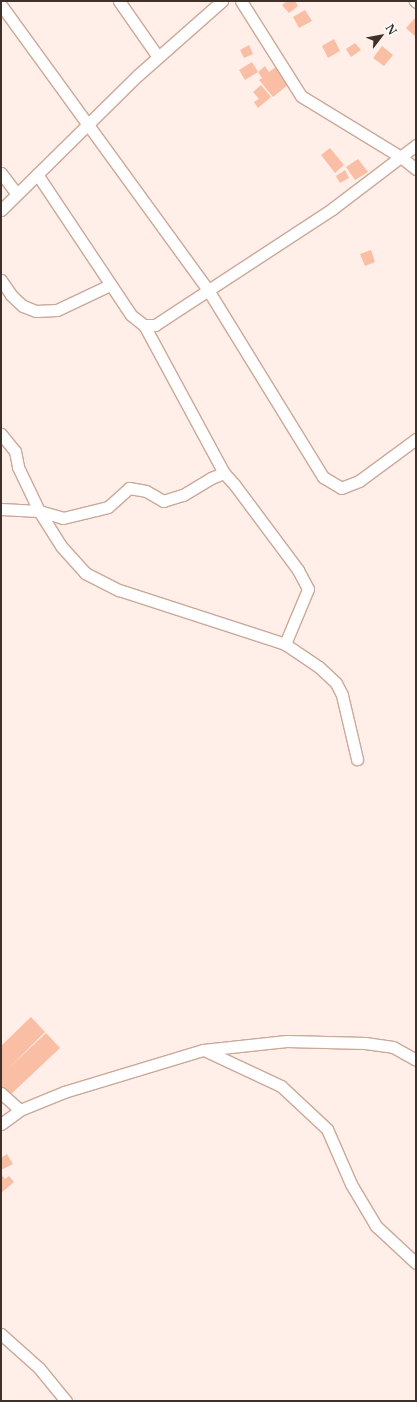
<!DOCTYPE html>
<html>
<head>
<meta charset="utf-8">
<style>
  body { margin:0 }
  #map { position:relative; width:417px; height:1402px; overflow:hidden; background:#ffefe8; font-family:"Libre Baskerville",serif }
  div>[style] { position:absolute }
  .building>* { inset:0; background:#fabea5 }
  .roads { filter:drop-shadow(1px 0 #cca899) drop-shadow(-1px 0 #cca899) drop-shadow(0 1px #cca899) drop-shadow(0 -1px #cca899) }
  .minor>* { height:11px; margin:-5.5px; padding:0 5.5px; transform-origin:5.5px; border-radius:5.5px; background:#fff }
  span { translate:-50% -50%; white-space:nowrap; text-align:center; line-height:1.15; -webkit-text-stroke:3.5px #fff; paint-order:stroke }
  .frame { position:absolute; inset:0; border:2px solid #3f302a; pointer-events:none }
  .north { position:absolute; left:361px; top:16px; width:40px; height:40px; -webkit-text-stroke:3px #fff; paint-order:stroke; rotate:58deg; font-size:11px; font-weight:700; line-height:16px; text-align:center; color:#3f302a }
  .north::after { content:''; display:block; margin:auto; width:14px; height:18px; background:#3f302a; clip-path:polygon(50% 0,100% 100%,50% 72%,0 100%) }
</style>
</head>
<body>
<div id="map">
  <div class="building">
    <i style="clip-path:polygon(287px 1px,295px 1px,298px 6px,289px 13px,282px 5px)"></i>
    <i style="clip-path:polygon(305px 10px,312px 21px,299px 28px,293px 17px)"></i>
    <i style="clip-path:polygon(416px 17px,416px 37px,406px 28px)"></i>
    <i style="clip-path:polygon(334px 39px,340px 51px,328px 58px,322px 46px)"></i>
    <i style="clip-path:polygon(355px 43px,361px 50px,351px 57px,346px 49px)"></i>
    <i style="clip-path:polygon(249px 45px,253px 54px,244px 58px,240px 50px)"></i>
    <i style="clip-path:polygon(382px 46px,393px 55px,384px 66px,373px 58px)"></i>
    <i style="clip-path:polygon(252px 62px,258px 72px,245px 80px,239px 70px)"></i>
    <i style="clip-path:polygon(281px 63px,294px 80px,273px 97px,259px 80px,262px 78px,258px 72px,265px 66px,269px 72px)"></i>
    <i style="clip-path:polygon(261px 85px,271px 97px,258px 108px,254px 102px,259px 99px,253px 92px)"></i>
    <i style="clip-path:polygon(330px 148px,344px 165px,335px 173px,321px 155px)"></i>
    <i style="clip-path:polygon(358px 159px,368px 172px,355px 180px,346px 167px)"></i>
    <i style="clip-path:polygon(345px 170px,349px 178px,340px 183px,336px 176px)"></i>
    <i style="clip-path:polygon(371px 250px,375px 262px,365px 266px,360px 254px)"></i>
    <i style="clip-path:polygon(31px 1017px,45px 1032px,9px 1068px,46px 1033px,60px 1048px,9px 1096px,1px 1087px,1px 1046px)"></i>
    <i style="clip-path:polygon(7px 1154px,13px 1164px,1px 1170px,1px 1158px)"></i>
    <i style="clip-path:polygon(1px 1174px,5px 1179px,9px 1176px,14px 1182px,1px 1193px)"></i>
  </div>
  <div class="roads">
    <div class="minor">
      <i style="left:119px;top:1px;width:68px;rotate:55.1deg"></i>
      <i style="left:241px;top:1px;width:112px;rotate:57.7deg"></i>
      <i style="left:301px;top:96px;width:117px;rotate:31.4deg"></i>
      <i style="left:401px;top:157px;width:19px;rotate:39deg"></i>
      <i style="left:415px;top:1px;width:1px;rotate:45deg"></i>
      <i style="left:1px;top:5px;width:352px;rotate:54deg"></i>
      <i style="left:208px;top:290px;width:220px;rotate:58.4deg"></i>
      <i style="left:323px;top:477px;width:21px;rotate:31deg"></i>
      <i style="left:341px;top:488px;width:19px;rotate:-21deg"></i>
      <i style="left:359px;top:481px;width:71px;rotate:-36.4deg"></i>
      <i style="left:1px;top:173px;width:26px;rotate:53deg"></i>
      <i style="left:37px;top:174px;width:169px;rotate:56.3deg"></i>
      <i style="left:131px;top:315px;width:16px;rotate:38deg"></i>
      <i style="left:144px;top:325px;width:11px"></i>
      <i style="left:155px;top:325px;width:212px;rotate:-33.2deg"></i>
      <i style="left:332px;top:209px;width:106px;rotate:-37.3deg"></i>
      <i style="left:1px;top:210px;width:192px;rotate:-44.6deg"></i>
      <i style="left:138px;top:75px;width:112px;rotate:-41.4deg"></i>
      <i style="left:1px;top:280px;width:18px;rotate:56deg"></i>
      <i style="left:11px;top:295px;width:16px;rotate:43deg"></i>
      <i style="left:23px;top:306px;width:14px;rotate:21deg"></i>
      <i style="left:36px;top:311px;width:21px;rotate:-3deg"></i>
      <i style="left:57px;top:310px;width:59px;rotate:-25.3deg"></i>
      <i style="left:144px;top:325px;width:168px;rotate:61.6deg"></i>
      <i style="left:224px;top:473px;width:15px;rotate:48deg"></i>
      <i style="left:234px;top:484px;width:107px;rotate:53.3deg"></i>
      <i style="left:298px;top:570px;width:21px;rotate:62deg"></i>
      <i style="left:308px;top:589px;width:60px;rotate:112.7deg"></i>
      <i style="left:1px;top:434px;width:22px;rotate:51deg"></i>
      <i style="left:15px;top:451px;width:16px;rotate:79deg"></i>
      <i style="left:18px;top:467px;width:49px;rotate:64.5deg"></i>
      <i style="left:39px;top:511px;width:25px;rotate:16deg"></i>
      <i style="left:63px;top:518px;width:46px;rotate:-13.7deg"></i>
      <i style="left:108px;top:507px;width:28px;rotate:-42deg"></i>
      <i style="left:129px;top:488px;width:17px;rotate:10deg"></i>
      <i style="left:146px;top:491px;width:20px;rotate:30deg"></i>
      <i style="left:163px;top:501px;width:21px;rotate:-17deg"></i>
      <i style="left:183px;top:495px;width:33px;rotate:-31deg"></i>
      <i style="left:211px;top:478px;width:14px;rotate:-21deg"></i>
      <i style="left:1px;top:509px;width:38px;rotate:3deg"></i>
      <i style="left:39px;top:511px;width:41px;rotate:57.8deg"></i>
      <i style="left:61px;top:546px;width:36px;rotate:48deg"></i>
      <i style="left:85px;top:573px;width:38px;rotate:27deg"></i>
      <i style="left:119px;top:590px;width:175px;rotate:18deg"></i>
      <i style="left:285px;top:644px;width:41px;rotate:34.1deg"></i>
      <i style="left:319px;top:667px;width:23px;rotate:43deg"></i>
      <i style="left:336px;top:683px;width:13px;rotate:63deg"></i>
      <i style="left:342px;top:695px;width:66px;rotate:76.8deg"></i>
      <i style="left:204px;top:1050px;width:85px;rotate:25.1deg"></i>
      <i style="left:281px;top:1086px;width:63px;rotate:43.1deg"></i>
      <i style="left:327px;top:1129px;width:60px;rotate:66.4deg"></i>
      <i style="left:351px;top:1184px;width:49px;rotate:59.2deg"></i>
      <i style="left:376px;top:1226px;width:54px;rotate:42.8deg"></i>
      <i style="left:1px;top:1093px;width:25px;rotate:42deg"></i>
      <i style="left:1px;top:1124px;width:24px;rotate:-36deg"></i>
      <i style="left:20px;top:1110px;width:48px;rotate:-22.2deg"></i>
      <i style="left:64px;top:1092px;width:145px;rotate:-16.8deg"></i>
      <i style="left:203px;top:1050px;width:84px;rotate:-6.1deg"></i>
      <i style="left:287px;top:1041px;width:78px;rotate:1.5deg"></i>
      <i style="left:365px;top:1043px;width:28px;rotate:8deg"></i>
      <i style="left:393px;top:1047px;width:26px;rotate:29deg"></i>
      <i style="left:1px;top:1334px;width:51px;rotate:41.8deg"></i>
      <i style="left:39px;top:1368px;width:43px;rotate:50.7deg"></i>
    </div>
  </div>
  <div class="frame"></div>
  <div class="north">N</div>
</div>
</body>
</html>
